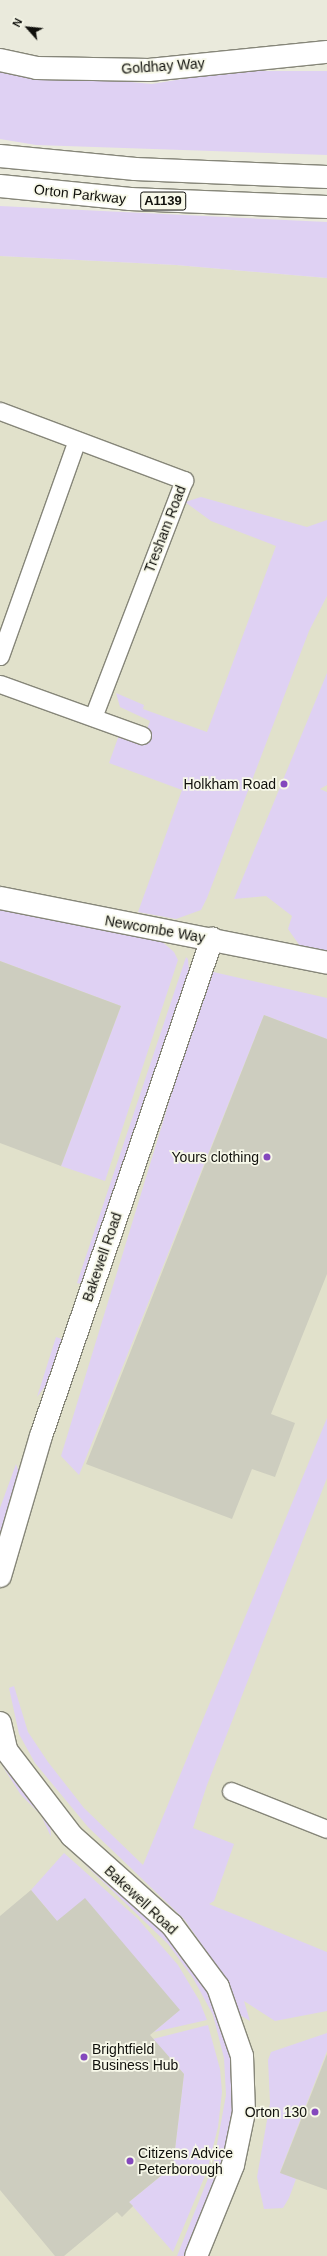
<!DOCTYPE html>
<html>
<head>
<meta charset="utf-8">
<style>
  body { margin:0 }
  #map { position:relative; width:327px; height:2256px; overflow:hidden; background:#eaeadc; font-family:Helvetica,sans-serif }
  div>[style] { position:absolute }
  .built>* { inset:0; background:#e1e1cb }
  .green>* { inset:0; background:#dfd1f3 }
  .building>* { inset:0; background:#cdcdbf }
  .roads { filter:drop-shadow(1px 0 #868679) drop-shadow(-1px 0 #868679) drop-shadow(0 1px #868679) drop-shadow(0 -1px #868679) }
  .street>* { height:17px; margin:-8.5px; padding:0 8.5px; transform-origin:8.5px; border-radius:8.5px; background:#fff }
  .secondary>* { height:22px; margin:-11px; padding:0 11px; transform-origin:11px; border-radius:11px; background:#fff }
  .primary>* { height:22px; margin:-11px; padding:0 11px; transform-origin:11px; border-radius:11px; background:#fff }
  .dots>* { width:11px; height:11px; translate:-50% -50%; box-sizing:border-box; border:2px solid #f7f8e9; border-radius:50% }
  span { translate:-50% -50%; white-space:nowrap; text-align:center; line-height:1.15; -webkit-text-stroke:3.5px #f7f8e9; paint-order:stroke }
  .shield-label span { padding:1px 3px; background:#f7f8e9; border:1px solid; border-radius:3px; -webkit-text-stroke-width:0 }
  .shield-label { font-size:13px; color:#10100c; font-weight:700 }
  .street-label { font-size:14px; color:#10100c }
  .poi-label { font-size:14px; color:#10100c }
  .right { translate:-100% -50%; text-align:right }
  .left { translate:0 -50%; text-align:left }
  .north { position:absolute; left:8px; top:8px; width:40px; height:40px; -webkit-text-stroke:3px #f7f8e9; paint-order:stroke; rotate:297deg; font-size:11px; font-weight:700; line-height:16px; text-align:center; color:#10100c }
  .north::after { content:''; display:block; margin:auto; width:14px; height:18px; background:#10100c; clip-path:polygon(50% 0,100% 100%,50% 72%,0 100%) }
</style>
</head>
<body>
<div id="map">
  <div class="built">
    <i style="clip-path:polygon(0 256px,176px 265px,327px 278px,327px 2256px,0 2256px)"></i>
  </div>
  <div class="green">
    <i style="clip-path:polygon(0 70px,152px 84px,231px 71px,327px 71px,327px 155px,36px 145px,0 139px)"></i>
    <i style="clip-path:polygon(0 206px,327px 222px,327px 278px,176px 265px,0 256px)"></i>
    <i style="clip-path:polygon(201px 497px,307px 527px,327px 520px,327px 596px,309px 631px,207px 898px,201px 910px,176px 919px,138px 912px,182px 790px,109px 763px,119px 735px,143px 740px,150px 721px,120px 707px,116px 693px,144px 705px,143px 709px,207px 732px,276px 546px,211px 521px,185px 502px)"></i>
    <i style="clip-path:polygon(327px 673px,327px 785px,320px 789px,327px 792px,327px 952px,300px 946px,288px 929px,292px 916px,266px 896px,234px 899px)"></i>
    <i style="clip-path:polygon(0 908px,127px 935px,159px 939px,174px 952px,178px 960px,105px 1181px,61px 1166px,121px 1006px,0 961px)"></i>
    <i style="clip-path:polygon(186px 957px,188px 959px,189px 971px,84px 1285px,77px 1283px)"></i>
    <i style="clip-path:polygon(209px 971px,327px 998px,327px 1039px,264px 1015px,79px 1475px,61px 1456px)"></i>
    <i style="clip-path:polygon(56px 1337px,65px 1340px,52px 1377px,37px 1397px)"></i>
    <i style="clip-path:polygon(327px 1418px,327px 1478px,207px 1785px,193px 1828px,234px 1844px,214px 1901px,209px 1904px,327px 1952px,327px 2011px,275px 2021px,244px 2001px,250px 2021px,240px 2015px,225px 1978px,184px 1919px,88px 1827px,35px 1763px,19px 1734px,9px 1688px,14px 1686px,28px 1732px,48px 1762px,84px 1808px,143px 1865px)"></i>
    <i style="clip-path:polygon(16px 1464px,19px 1473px,0 1535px,0 1508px)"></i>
    <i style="clip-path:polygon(0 1742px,50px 1820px,51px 1837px,41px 1815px,21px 1795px,5px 1770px,0 1761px)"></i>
    <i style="clip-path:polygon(72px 1852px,83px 1853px,165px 1926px,209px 1988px,233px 2058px,234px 2108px,227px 2153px,186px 2256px,177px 2256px,213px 2166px,226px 2095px,224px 2058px,213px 2015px,193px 1978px,168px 1944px)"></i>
    <i style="clip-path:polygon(64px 1853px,138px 1919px,178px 1965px,199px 2000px,207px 2020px,154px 2032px,179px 2010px,57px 1921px,31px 1890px)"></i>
    <i style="clip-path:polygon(208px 2025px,220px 2069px,222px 2092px,218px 2127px,207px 2171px,173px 2252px,129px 2202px,173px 2166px,184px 2074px,153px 2039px)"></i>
    <i style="clip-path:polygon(327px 2033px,327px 2051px,280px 2172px,296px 2179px,289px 2198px,283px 2208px,264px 2209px,257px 2177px,270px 2103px,268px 2060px,271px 2052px)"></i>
  </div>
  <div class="building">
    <i style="clip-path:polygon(0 961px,121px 1006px,61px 1166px,0 1143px)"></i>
    <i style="clip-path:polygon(264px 1015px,327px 1039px,327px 1274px,271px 1414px,295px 1423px,275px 1477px,252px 1469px,232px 1519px,86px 1464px)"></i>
    <i style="clip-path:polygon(31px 1890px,57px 1921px,85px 1898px,180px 2010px,150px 2035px,184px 2074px,173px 2166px,129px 2202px,133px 2206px,122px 2217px,117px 2212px,64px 2256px,55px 2256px,0 2190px,0 1916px)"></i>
    <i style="clip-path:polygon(327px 2054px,327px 2190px,280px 2173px)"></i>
  </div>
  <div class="roads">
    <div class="street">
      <i style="left:0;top:411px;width:197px;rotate:20.6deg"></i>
      <i style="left:184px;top:480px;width:254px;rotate:111deg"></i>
      <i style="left:0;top:656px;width:229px;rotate:-70.4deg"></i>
      <i style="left:0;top:684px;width:151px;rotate:19.8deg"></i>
      <i style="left:231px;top:1791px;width:103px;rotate:21.6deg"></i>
    </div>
    <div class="secondary">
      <i style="left:0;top:60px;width:38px;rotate:12deg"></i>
      <i style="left:37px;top:68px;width:112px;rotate:1deg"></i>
      <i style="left:149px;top:70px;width:179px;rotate:-5.8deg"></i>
      <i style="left:0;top:898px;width:333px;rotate:11.2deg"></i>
      <i style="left:0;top:1576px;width:146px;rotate:-73.7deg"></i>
      <i style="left:41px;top:1436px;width:526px;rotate:-71.01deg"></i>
      <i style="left:0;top:1723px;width:28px;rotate:77deg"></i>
      <i style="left:6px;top:1750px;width:108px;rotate:52.5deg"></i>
      <i style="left:72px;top:1836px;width:134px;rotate:41.7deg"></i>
      <i style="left:172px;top:1925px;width:77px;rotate:53.4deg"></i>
      <i style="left:218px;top:1987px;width:73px;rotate:70.8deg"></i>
      <i style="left:242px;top:2056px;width:56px;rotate:88deg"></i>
      <i style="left:244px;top:2112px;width:54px;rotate:101.7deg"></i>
      <i style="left:233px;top:2165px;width:98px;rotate:112.1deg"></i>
    </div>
    <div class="primary">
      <i style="left:0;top:156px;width:136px;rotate:5.5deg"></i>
      <i style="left:135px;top:169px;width:192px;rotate:2.4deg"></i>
      <i style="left:0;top:186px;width:131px;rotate:5.7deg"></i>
      <i style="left:130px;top:199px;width:197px;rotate:2.3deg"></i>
    </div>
  </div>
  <div class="dots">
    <i style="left:284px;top:784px;background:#8448bd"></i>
    <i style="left:267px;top:1157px;background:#8448bd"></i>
    <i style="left:84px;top:2057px;background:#8448bd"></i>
    <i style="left:315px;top:2112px;background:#8448bd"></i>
    <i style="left:130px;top:2161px;background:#8448bd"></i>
  </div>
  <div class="shield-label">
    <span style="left:163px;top:201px">A1139</span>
  </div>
  <div class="street-label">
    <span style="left:163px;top:66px;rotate:-4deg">Goldhay Way</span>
    <span style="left:80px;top:194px;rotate:6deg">Orton Parkway</span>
    <span style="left:165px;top:529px;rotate:-69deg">Tresham Road</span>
    <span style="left:155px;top:929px;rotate:10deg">Newcombe Way</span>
    <span style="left:102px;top:1257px;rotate:-71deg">Bakewell Road</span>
    <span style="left:141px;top:1900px;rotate:43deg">Bakewell Road</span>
  </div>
  <div class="poi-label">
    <span class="right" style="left:276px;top:784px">Holkham Road</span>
    <span class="right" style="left:259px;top:1157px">Yours clothing</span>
    <span class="left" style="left:92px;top:2057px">Brightfield<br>Business Hub</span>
    <span class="right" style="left:307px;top:2112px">Orton 130</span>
    <span class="left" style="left:138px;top:2161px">Citizens Advice<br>Peterborough</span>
  </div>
  <div class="north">N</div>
</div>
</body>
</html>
